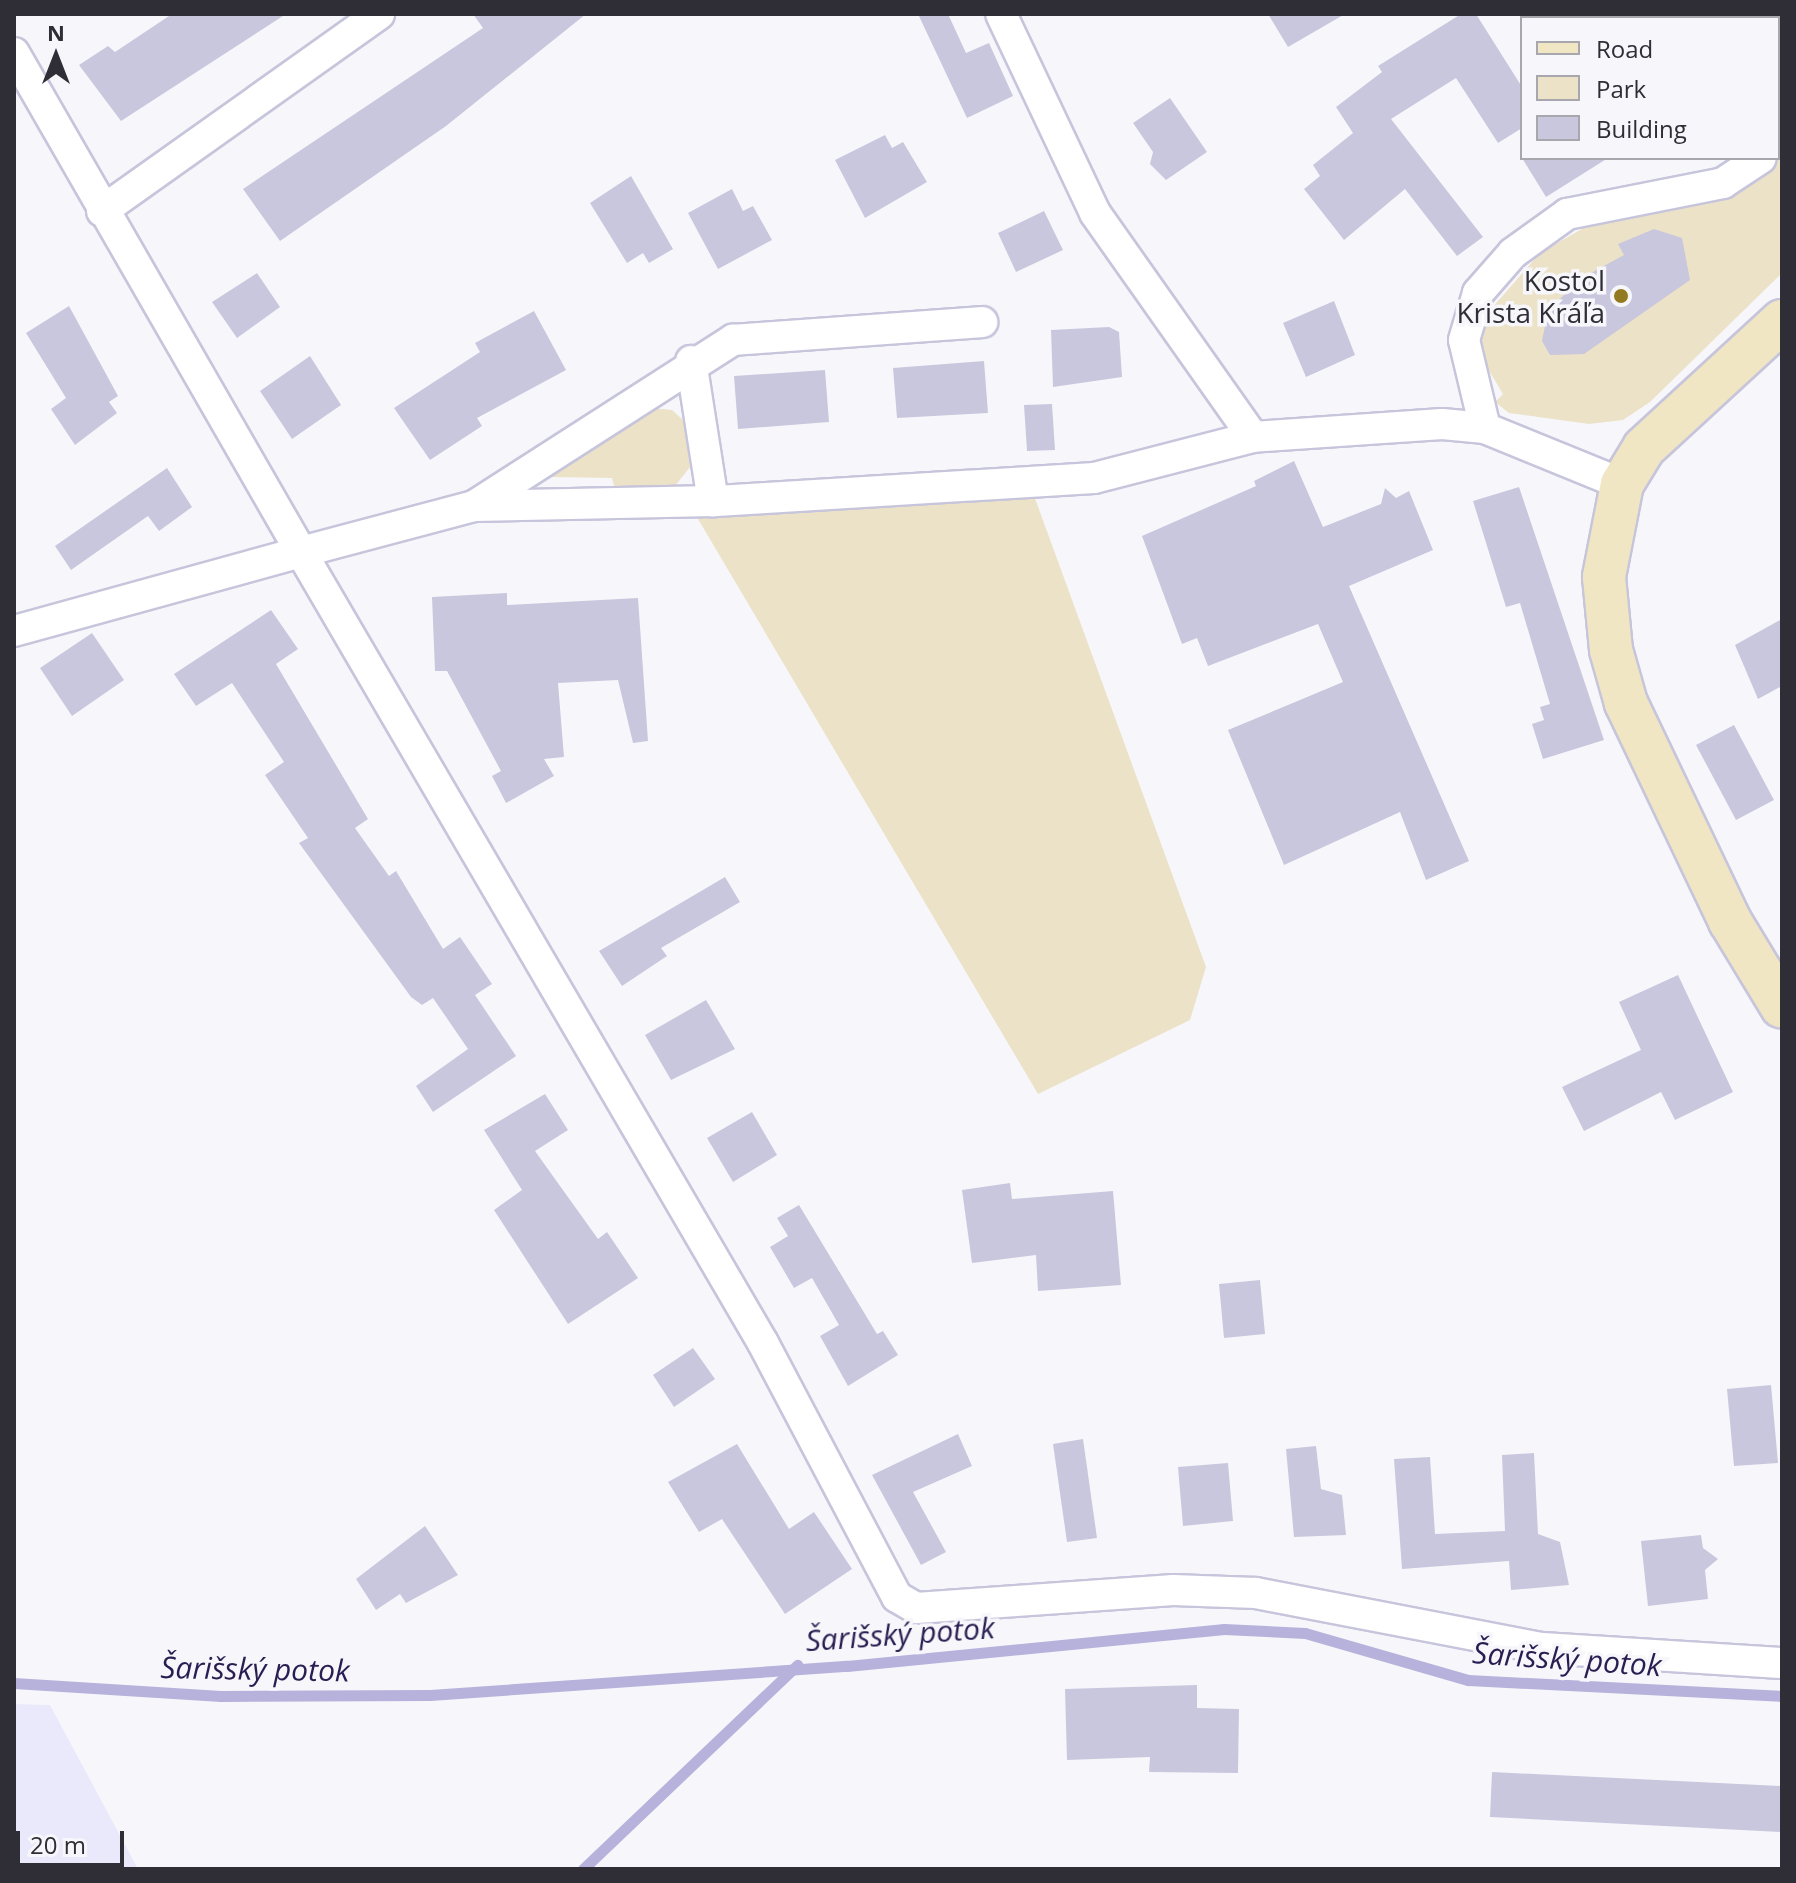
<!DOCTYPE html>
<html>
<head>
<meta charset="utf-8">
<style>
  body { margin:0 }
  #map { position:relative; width:1796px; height:1883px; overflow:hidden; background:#f7f7fb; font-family:"Open Sans",sans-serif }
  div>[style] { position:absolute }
  .built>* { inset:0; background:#eae9fb }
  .green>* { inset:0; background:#ebe2c7 }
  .stream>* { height:11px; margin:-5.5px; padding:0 5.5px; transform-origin:5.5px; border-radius:5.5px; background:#b6b2dc }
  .building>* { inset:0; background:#c9c7dd }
  .roads { filter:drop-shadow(2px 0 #c7c5db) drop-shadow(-2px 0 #c7c5db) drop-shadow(0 2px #c7c5db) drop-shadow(0 -2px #c7c5db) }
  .street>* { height:30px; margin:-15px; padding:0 15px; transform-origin:15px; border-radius:15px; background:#fff }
  .secondary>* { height:42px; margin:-21px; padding:0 21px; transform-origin:21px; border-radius:21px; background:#f1e6c3 }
  .dots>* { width:22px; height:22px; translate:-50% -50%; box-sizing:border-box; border:4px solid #f7f7fb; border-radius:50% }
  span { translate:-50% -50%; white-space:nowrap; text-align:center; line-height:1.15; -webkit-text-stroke:7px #f7f7fb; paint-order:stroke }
  .poi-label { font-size:28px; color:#2f2e37 }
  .right { translate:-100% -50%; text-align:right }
  .water-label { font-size:30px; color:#291e51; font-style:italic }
  .frame { position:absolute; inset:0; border:16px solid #2f2e37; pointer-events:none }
  .legend { position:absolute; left:1520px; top:16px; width:260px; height:144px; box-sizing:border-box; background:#f7f7fb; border:2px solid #a7a7ad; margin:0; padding:10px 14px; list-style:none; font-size:24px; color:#2f2e37 }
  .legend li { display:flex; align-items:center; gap:16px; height:40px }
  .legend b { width:40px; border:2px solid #a7a7ad }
  .north { position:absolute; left:16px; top:16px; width:80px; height:80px; -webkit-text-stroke:6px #f7f7fb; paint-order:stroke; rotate:0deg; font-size:22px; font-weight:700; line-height:32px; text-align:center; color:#2f2e37 }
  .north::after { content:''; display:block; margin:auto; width:28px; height:36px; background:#2f2e37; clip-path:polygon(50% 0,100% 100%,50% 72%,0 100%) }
  .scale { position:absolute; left:16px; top:1831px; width:108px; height:36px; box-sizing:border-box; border:4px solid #2f2e37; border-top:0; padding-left:10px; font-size:24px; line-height:28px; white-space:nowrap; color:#2f2e37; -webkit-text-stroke:6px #f7f7fb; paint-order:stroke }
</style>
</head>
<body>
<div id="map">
  <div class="built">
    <i style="clip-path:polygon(14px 1704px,50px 1705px,138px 1869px,14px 1869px)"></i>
  </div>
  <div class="green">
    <i style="clip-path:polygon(1782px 151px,1782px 273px,1650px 402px,1623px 420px,1589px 424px,1509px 413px,1495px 402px,1503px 394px,1479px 354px,1485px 316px,1540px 253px,1587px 226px,1727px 198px)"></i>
    <i style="clip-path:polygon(642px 407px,672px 410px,684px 421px,690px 467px,668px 495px,617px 498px,612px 478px,549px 477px,549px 469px)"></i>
    <i style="clip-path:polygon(1029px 482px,1206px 967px,1190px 1020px,1038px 1094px,698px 519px,719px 501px)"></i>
  </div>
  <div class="stream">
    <i style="left:14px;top:1683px;width:207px;rotate:3.6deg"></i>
    <i style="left:221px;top:1696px;width:209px;rotate:-0.3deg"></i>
    <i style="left:430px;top:1695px;width:418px;rotate:-4deg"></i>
    <i style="left:847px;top:1666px;width:379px;rotate:-5.6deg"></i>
    <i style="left:1224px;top:1629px;width:81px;rotate:2.8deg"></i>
    <i style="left:1305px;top:1633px;width:170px;rotate:16.1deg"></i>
    <i style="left:1468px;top:1680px;width:314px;rotate:2.9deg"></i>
    <i style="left:583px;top:1869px;width:296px;rotate:-43.6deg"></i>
  </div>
  <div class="building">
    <i style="clip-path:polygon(172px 14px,286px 14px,121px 121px,79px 65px,108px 46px,115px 52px)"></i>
    <i style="clip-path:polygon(473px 14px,586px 14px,446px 126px,280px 241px,243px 189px,483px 28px)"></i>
    <i style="clip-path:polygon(918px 14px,948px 14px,966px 53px,989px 43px,1013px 96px,967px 118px)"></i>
    <i style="clip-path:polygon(1268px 14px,1345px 14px,1288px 47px)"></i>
    <i style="clip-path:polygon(1461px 14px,1476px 14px,1522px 87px,1522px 128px,1498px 143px,1456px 78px,1391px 119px,1483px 237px,1457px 256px,1405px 189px,1344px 240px,1304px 189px,1320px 176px,1313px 165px,1353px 133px,1336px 107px,1382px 72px,1378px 66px)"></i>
    <i style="clip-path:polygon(1170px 98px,1207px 152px,1166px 180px,1150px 164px,1153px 152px,1133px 123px)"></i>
    <i style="clip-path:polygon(885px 135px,892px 148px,903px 142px,927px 182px,865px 218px,835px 160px)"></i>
    <i style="clip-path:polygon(1522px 158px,1608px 158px,1546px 197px)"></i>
    <i style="clip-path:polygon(631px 176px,673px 249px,649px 263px,643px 253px,627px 263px,590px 203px)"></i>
    <i style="clip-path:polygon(732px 189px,743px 211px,753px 206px,772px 240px,718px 269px,688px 213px)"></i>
    <i style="clip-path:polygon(1044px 211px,1063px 250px,1016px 272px,998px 233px)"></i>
    <i style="clip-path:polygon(1654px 229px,1682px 238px,1690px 280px,1584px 354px,1550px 355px,1542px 341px,1548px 311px,1580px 279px,1624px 255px,1618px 244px)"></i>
    <i style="clip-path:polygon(257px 273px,280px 307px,237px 338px,212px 302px)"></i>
    <i style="clip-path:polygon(1334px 301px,1355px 355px,1306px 377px,1283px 323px)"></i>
    <i style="clip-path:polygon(69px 306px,118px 396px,109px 402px,117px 413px,75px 445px,51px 409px,66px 398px,26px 333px)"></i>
    <i style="clip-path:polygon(534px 311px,566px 370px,477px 418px,482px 426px,430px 460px,394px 408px,480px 352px,475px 343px)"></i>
    <i style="clip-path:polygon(1109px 327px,1119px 332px,1122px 377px,1053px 387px,1051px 330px)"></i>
    <i style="clip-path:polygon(310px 356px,341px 405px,292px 439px,260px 391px)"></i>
    <i style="clip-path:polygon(984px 361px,988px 413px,897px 418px,893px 368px)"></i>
    <i style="clip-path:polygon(825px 370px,829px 422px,738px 429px,734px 376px)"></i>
    <i style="clip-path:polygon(1052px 404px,1055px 450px,1027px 451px,1024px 405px)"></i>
    <i style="clip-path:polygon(1294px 461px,1323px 527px,1381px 504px,1385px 488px,1396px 498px,1409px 491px,1433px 550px,1349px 586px,1469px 861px,1426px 880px,1400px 812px,1284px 865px,1228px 730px,1343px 682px,1318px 624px,1208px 666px,1197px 638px,1182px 644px,1142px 536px,1256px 486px,1254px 481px)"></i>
    <i style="clip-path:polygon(167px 468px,192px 507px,159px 531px,148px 516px,71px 570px,55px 546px)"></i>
    <i style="clip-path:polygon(1519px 487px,1604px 740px,1543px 759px,1532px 724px,1544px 720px,1540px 707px,1550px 704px,1520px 603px,1506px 607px,1473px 501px)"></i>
    <i style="clip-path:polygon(507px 593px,507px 605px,638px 598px,648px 741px,633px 743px,618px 680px,558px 683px,564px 757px,544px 759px,554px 776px,506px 803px,492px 776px,501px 771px,447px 671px,435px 671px,432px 597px)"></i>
    <i style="clip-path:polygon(271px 610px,298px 649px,276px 664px,368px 819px,355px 828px,389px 876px,396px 871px,443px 949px,460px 937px,492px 984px,475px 995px,516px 1056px,433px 1112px,416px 1086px,468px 1049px,433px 998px,422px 1005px,411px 997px,299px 843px,308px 838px,265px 775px,284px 762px,232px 683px,196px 706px,174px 674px)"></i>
    <i style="clip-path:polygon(1782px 619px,1782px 686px,1758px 699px,1735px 645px)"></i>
    <i style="clip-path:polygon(92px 633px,124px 680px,72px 716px,40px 668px)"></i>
    <i style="clip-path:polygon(1734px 725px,1774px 800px,1736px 820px,1696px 745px)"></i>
    <i style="clip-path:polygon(725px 877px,740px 902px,661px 948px,667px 956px,622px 986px,599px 951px)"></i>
    <i style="clip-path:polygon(1678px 975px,1733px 1092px,1675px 1120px,1661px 1092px,1584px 1131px,1562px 1087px,1641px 1050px,1619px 1002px)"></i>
    <i style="clip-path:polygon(706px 1000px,735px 1049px,671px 1080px,645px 1035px)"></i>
    <i style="clip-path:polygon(545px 1094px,568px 1130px,535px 1151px,598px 1239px,607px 1232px,638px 1278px,568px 1324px,494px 1210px,522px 1190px,484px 1130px)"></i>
    <i style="clip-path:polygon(752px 1112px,777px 1155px,733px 1182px,707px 1138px)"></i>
    <i style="clip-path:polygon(1010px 1183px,1012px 1199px,1113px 1191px,1121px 1285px,1038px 1291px,1036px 1255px,972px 1263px,962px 1190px)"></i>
    <i style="clip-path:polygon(799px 1205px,877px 1334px,883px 1331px,898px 1355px,848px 1386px,820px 1336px,839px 1325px,812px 1278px,794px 1288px,770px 1247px,788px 1236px,777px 1218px)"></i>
    <i style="clip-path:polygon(1260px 1280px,1265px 1334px,1224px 1338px,1219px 1284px)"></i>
    <i style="clip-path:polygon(693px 1348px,715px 1379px,674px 1407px,653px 1375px)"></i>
    <i style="clip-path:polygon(1771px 1385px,1778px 1463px,1734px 1466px,1727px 1389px)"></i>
    <i style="clip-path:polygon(958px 1434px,972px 1466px,913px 1492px,946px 1552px,921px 1565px,872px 1475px)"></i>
    <i style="clip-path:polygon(1083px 1439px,1097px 1538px,1067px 1542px,1053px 1444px)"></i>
    <i style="clip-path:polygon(737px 1444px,789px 1529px,814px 1512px,852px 1569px,785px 1614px,722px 1519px,699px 1532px,668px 1482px)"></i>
    <i style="clip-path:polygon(1316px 1446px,1321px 1489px,1342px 1495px,1346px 1535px,1294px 1537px,1286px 1449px)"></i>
    <i style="clip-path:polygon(1534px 1453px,1538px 1534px,1560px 1542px,1569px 1585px,1511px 1590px,1509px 1561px,1402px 1569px,1394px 1459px,1430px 1457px,1435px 1534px,1505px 1531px,1502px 1455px)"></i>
    <i style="clip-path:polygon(1228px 1463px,1233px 1521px,1183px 1526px,1178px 1467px)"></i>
    <i style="clip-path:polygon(425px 1526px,458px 1575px,406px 1603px,400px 1594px,376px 1610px,356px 1579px)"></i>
    <i style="clip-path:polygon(1701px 1535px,1703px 1548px,1718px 1559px,1705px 1570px,1708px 1599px,1648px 1606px,1641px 1541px)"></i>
    <i style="clip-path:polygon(1197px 1685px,1197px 1708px,1239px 1709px,1238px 1773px,1149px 1772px,1150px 1757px,1067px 1760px,1065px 1689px)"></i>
    <i style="clip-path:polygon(1492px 1772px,1782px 1786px,1782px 1832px,1490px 1817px)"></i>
  </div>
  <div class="roads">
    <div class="street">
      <i style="left:1001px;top:14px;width:220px;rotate:64.7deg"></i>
      <i style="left:1095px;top:213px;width:274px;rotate:54.8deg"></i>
      <i style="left:14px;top:53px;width:576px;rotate:60.09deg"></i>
      <i style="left:301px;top:552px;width:298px;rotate:164.6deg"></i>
      <i style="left:102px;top:211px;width:340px;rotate:-35.4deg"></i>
      <i style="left:691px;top:361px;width:142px;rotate:81.1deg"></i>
      <i style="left:1485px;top:428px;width:90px;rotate:-103.4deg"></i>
      <i style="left:1464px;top:340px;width:49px;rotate:-73.4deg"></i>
      <i style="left:1478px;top:293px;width:53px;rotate:-48.8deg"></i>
      <i style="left:1513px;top:253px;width:67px;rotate:-35.8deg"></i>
      <i style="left:1567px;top:214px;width:159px;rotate:-11.2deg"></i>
      <i style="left:1723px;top:183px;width:45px;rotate:-33.3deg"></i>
      <i style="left:1622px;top:484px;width:148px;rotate:-157.8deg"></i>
      <i style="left:1485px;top:428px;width:43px;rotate:-174.7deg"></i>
      <i style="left:1442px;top:424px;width:189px;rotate:176.1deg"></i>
      <i style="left:1253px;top:437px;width:164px;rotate:165.5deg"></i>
      <i style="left:1094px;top:478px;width:382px;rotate:176.5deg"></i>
      <i style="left:713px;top:501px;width:239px;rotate:178.8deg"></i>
      <i style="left:474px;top:506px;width:179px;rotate:165.1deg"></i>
      <i style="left:301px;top:552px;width:916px;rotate:59.71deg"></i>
      <i style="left:763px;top:1343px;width:287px;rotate:62.2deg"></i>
      <i style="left:897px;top:1597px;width:22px;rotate:30deg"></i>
      <i style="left:916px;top:1608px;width:258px;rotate:-4deg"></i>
      <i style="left:1173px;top:1590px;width:83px;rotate:2.1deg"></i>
      <i style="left:1256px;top:1593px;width:291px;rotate:10.9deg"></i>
      <i style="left:1542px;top:1648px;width:240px;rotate:3.6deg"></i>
      <i style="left:474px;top:506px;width:308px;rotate:-32.7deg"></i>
      <i style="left:733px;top:340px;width:250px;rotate:-4.1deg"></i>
    </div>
    <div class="secondary">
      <i style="left:1782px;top:321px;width:188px;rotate:137.4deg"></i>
      <i style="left:1644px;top:448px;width:42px;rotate:121.4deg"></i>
      <i style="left:1622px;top:484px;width:95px;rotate:101deg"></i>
      <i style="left:1604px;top:577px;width:73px;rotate:84.5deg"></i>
      <i style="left:1611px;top:650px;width:55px;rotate:74.2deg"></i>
      <i style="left:1626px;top:703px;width:242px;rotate:64.5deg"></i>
      <i style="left:1730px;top:921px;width:100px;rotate:58.8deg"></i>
    </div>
  </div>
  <div class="dots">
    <i style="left:1621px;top:296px;background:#937920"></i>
  </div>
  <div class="poi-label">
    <span class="right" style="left:1605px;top:296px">Kostol<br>Krista Kráľa</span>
  </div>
  <div class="water-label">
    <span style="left:900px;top:1634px;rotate:-4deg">Šarišský potok</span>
    <span style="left:1567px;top:1659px;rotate:4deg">Šarišský potok</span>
    <span style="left:255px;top:1669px;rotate:1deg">Šarišský potok</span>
  </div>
  <div class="frame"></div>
  <ul class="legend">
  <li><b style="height:10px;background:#f1e6c3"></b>Road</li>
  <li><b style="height:22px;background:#ebe2c7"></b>Park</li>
  <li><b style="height:22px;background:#c9c7dd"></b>Building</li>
  </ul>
  <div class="north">N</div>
  <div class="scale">20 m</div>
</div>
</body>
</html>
